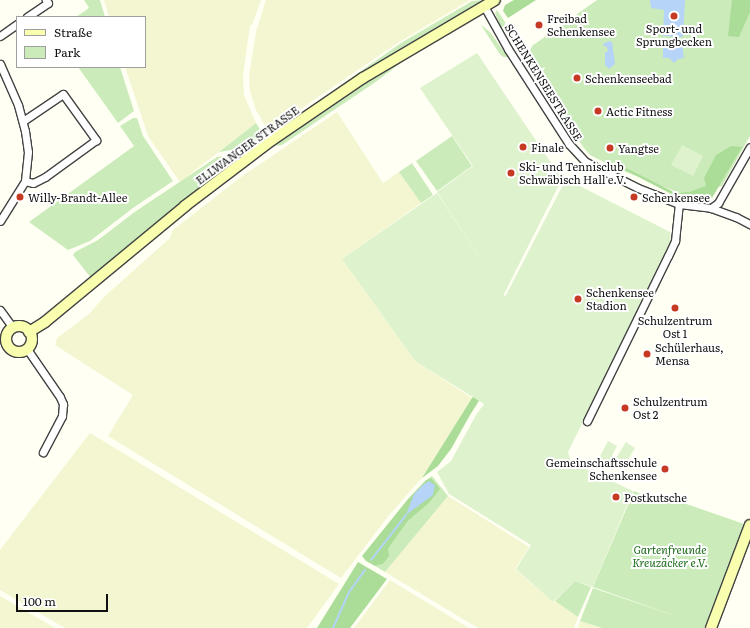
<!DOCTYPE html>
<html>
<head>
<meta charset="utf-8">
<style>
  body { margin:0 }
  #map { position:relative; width:750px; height:628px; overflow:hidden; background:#fffff3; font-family:Literata,serif }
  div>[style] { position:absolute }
  .farmland>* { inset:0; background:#f3f6d1 }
  .green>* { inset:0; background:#cbecba }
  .forest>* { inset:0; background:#abdd99 }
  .pitch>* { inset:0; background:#def2cd }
  .water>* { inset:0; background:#b6d3f8 }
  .stream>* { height:2px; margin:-1px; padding:0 1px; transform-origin:1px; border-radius:1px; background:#b6d3f8 }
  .roads { filter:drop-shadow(1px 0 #434343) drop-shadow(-1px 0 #434343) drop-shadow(0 1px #434343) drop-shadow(0 -1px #434343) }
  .street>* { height:7px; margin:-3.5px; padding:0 3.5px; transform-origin:3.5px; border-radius:3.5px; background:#fff }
  .secondary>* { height:10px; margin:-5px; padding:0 5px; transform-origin:5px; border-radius:5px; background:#f9ffae }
  .secondary>.ring { margin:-5px; padding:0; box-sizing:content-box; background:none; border:10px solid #f9ffae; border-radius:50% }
  .dots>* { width:11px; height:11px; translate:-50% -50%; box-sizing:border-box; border:2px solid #fff; border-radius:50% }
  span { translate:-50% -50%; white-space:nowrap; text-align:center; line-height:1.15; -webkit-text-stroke:4px #fff; paint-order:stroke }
  .poi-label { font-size:11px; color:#101010 }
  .left { translate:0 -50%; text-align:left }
  .right { translate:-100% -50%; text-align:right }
  .street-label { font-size:11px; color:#101010 }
  .park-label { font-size:11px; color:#1e6b1d; font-style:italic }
  .legend { position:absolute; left:16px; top:16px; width:130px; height:52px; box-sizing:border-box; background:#fff; border:1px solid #9f9f9f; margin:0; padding:5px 7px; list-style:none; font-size:12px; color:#101010 }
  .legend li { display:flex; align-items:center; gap:8px; height:20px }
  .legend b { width:20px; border:1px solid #9f9f9f }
  .scale { position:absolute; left:16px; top:594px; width:92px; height:18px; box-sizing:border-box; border:2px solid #101010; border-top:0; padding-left:5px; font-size:12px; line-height:14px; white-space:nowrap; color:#101010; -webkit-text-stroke:3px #fff; paint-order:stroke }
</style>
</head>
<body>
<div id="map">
  <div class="farmland">
    <i style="clip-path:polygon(104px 0,261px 0,252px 25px,250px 25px,243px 76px,244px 95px,256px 123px,180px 182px,148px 136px,125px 67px,145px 67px,145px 17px,109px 17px)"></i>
    <i style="clip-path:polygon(266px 0,470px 0,396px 44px,268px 131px,256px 110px,250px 91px,249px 76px,256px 32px)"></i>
    <i style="clip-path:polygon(337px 112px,383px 183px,399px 172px,421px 203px,342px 259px,415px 361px,472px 398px,422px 478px,390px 514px,341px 578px,108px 436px,133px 395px,55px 345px,57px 338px,89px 314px,104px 297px,170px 238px,173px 230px,241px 177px)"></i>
    <i style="clip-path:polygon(90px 433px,339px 584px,307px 628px,65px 628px,0 590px,0 550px)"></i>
    <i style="clip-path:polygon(448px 496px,529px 547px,515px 569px,553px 602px,555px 601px,578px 617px,574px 628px,478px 628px,385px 572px)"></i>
    <i style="clip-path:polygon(390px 580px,469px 628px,354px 628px)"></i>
    <i style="clip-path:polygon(0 596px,55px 628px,0 628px)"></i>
    <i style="clip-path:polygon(580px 621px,601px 628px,578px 628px)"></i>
  </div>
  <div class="green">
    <i style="clip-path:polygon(84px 0,100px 0,105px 17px,76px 17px,89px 8px)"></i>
    <i style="clip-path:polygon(484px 0,412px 43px,271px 134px,401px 43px,472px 1px)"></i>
    <i style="clip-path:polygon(597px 0,750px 0,750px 136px,722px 186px,691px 195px,677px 192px,616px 168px,590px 155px,584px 148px,565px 121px,522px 53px)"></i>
    <i style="clip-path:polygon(497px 10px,505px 22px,504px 32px,498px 21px,495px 13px)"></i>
    <i style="clip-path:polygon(481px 25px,490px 32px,508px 57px,503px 57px,499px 53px)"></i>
    <i style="clip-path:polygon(410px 56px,377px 81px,282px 145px,277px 146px,278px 141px,382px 71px)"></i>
    <i style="clip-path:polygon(78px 67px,120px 67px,134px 111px,118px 123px)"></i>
    <i style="clip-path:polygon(133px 118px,137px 118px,143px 136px,173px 181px,133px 208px,90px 241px,68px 250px,29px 222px,134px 146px,120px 126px)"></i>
    <i style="clip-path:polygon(256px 123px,264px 136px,250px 147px,219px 152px)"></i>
    <i style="clip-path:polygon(452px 136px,472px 166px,437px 191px,416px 161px)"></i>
    <i style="clip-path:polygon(248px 153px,91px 278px,73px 255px,75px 252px,98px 240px,136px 211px,217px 157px)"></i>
    <i style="clip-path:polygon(412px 163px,433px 195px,421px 203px,399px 172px)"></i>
    <i style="clip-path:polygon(432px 476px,448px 496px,385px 572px,375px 566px,383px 564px,388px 549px,408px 521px,428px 504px,431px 478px,426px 480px)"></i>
    <i style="clip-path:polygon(634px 491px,659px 502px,669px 498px,747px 525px,704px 628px,602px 628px,580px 621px,593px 588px,687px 620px,593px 587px)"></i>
    <i style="clip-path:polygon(575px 581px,591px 587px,578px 617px,555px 601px)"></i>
  </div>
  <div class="forest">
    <i style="clip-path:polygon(514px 0,536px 0,508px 18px,503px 11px,505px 5px)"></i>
    <i style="clip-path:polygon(732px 0,750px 0,750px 12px,739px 37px,728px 36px)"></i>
    <i style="clip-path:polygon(731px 146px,742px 147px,712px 198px,681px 199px,625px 170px,626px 168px,676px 193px,689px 192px,706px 186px,704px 178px,716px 155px)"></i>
    <i style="clip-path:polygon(498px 371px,470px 415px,451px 449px,438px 466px,422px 478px,472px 398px)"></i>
    <i style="clip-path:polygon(431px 478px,440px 489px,428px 504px,408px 521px,388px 549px,389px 556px,383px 564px,375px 566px,366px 561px,362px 556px,408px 499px,426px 480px)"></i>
    <i style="clip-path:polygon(358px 562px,387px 579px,350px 628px,317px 628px)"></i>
  </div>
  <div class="pitch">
    <i style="clip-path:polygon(477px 53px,562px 179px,504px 294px,505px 297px,566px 179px,670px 232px,671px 243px,568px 452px,571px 462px,633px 491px,593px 587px,575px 581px,553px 602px,516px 569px,531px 545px,449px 494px,437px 472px,451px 461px,476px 415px,484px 404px,415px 361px,342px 259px,437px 193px,497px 284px,437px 192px,473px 166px,420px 88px)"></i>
    <i style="clip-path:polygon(682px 145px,703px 156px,693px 176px,671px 165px)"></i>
    <i style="clip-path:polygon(608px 441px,617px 446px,607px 465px,598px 460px)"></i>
    <i style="clip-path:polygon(626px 442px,635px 448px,626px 463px,616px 458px)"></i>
  </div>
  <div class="water">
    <i style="clip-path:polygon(650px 0,685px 0,683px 37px,663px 36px,664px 10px,651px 8px)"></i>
    <i style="clip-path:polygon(609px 41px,612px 42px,615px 64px,609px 69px,605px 65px,605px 53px,608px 51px,607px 47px,604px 46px,603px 44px)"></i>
    <i style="clip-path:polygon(663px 43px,682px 43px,684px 58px,678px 59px,674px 63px,669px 58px,663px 58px)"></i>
    <i style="clip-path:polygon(429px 481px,435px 485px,433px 495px,406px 515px,414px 494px,424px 484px)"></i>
  </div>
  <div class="stream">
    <i style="left:371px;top:560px;width:57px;rotate:-52.1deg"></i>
    <i style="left:333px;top:628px;width:39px;rotate:-66deg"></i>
    <i style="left:349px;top:592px;width:27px;rotate:-54deg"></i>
  </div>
  <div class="roads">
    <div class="street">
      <i style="left:484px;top:6px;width:49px;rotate:60.8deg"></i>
      <i style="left:508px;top:49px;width:113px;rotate:57.3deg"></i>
      <i style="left:569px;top:144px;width:25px;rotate:47deg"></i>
      <i style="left:586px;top:162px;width:58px;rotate:26.6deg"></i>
      <i style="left:638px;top:188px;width:44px;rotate:21.3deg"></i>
      <i style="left:679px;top:204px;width:32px;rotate:7deg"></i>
      <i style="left:711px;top:208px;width:27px;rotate:20deg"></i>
      <i style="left:736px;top:217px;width:16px;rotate:27deg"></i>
      <i style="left:27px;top:17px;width:25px;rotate:-34deg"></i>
      <i style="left:48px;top:3px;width:4px;rotate:-124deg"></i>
      <i style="left:0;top:36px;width:21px;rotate:-35deg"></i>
      <i style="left:0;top:64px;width:45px;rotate:66.3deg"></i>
      <i style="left:18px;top:105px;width:27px;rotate:75deg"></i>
      <i style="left:25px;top:131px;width:21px;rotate:82deg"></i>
      <i style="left:28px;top:152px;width:29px;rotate:96deg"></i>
      <i style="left:25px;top:181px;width:47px;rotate:122deg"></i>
      <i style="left:23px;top:121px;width:48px;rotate:-34deg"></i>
      <i style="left:63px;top:94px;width:57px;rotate:54.3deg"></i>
      <i style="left:96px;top:140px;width:63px;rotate:144deg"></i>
      <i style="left:45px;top:177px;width:13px;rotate:153deg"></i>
      <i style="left:33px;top:183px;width:8px;rotate:-166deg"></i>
      <i style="left:711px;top:208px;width:9px;rotate:-36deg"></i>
      <i style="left:718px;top:203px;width:64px;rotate:-60.3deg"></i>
      <i style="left:0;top:310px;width:22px;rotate:54deg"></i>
      <i style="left:27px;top:349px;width:58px;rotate:55.5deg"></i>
      <i style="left:60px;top:397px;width:8px;rotate:67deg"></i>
      <i style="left:63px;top:404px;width:12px;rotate:95deg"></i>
      <i style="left:62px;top:416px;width:41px;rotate:117.8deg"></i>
      <i style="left:587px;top:421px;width:184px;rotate:-63.9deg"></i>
      <i style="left:668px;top:256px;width:17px;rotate:-65deg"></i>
      <i style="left:675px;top:241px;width:37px;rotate:-84deg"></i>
    </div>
    <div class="secondary">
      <i class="ring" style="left:6px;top:326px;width:16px;height:16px"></i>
      <i style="left:29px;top:332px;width:19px;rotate:-32deg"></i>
      <i style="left:45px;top:322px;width:182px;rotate:-39.6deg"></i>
      <i style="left:185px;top:206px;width:109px;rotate:-37.2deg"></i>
      <i style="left:272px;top:140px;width:110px;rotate:-34.3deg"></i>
      <i style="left:363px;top:78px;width:153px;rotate:-30.6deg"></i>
      <i style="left:711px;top:628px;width:110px;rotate:-69.3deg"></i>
    </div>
  </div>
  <div class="dots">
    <i style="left:674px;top:16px;background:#c63922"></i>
    <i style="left:539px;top:25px;background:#c63922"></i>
    <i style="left:577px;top:78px;background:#c63922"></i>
    <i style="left:598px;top:111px;background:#c63922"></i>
    <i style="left:523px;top:147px;background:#c63922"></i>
    <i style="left:610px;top:148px;background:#c63922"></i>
    <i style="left:511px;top:173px;background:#c63922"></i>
    <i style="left:20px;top:197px;background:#c63922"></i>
    <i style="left:634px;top:197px;background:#c63922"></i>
    <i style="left:578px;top:299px;background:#c63922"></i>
    <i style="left:675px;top:308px;background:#c63922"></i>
    <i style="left:647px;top:354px;background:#c63922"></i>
    <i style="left:625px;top:408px;background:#c63922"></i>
    <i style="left:665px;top:469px;background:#c63922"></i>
    <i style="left:616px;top:497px;background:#c63922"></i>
  </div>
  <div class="poi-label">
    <span class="left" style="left:547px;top:25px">Freibad<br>Schenkensee</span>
    <span style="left:674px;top:35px">Sport- und<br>Sprungbecken</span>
    <span class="left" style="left:585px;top:78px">Schenkenseebad</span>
    <span class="left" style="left:606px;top:111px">Actic Fitness</span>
    <span class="left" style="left:531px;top:147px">Finale</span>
    <span class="left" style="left:618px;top:148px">Yangtse</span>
    <span class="left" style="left:519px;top:173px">Ski- und Tennisclub<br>Schwäbisch Hall e.V.</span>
    <span class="left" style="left:28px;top:197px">Willy-Brandt-Allee</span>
    <span class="left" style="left:642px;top:197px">Schenkensee</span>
    <span class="left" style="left:586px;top:299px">Schenkensee<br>Stadion</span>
    <span style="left:675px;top:327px">Schulzentrum<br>Ost 1</span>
    <span class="left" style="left:655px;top:354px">Schülerhaus,<br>Mensa</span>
    <span class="left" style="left:633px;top:408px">Schulzentrum<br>Ost 2</span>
    <span class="right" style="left:657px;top:469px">Gemeinschaftsschule<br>Schenkensee</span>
    <span class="left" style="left:624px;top:497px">Postkutsche</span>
  </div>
  <div class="street-label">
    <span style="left:544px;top:82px;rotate:58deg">SCHENKENSEESTRASSE</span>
    <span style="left:247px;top:145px;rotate:-36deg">ELLWANGER STRASSE</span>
  </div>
  <div class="park-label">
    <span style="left:670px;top:556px">Gartenfreunde<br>Kreuzäcker e.V.</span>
  </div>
  <ul class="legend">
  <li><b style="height:5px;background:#f9ffae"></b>Straße</li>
  <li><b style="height:11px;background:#cbecba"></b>Park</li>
  </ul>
  <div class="scale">100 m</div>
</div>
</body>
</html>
